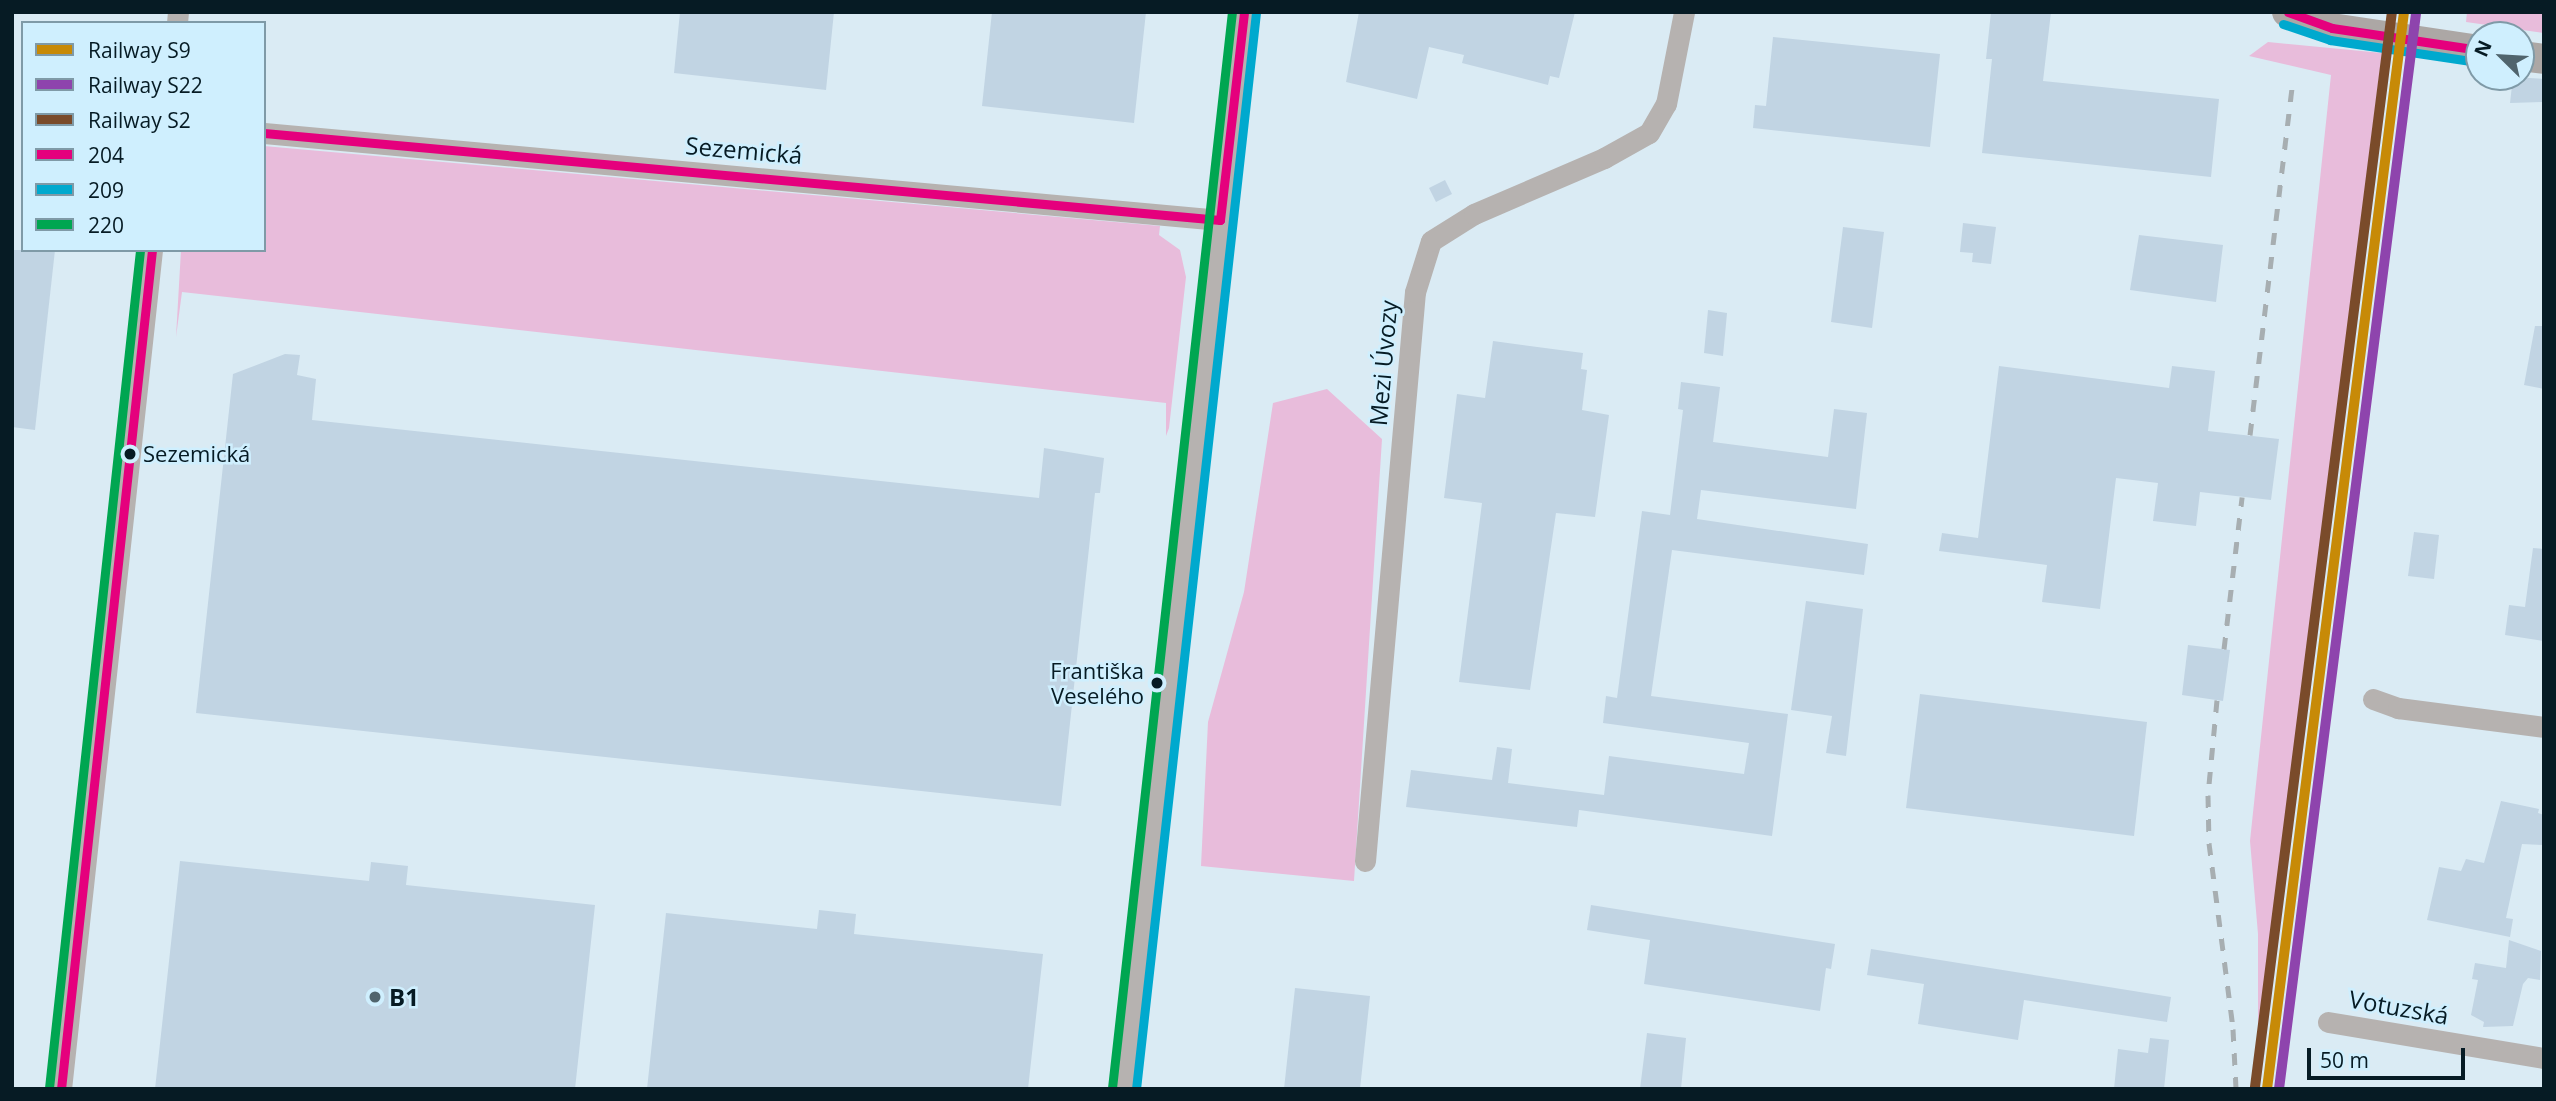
<!DOCTYPE html>
<html>
<head>
<meta charset="utf-8">
<style>
  body { margin:0 }
  #map { position:relative; width:2556px; height:1101px; overflow:hidden; background:#daebf4; font-family:"Open Sans",sans-serif }
  div>[style] { position:absolute }
  .green>* { inset:0; background:#e8bcdb }
  .building>* { inset:0; background:#c1d4e3 }
  .street>* { height:21px; margin:-10.5px; padding:0 10.5px; transform-origin:10.5px; border-radius:10.5px; background:#b6b2b0 }
  .secondary>* { height:30px; margin:-15px; padding:0 15px; transform-origin:15px; border-radius:15px; background:#aca7a5 }
  .rail>* { height:5px; margin-top:-2.5px; transform-origin:0; background:repeating-linear-gradient(90deg,#a7aeb1 0 12px,transparent 0 24px) }
  .bus-1>* { height:9px; margin:-4.5px; padding:0 4.5px; transform-origin:4.5px; border-radius:4.5px; background:#e5007d }
  .bus-2>* { height:9px; margin:-4.5px; padding:0 4.5px; transform-origin:4.5px; border-radius:4.5px; background:#00a9ce }
  .bus-3>* { height:9px; margin:-4.5px; padding:0 4.5px; transform-origin:4.5px; border-radius:4.5px; background:#00a651 }
  .rail-1>* { height:10px; margin:-5px; padding:0 5px; transform-origin:5px; border-radius:5px; background:#c78a07 }
  .rail-2>* { height:10px; margin:-5px; padding:0 5px; transform-origin:5px; border-radius:5px; background:#8e44ad }
  .rail-3>* { height:10px; margin:-5px; padding:0 5px; transform-origin:5px; border-radius:5px; background:#7a4b2a }
  .dots>* { width:19px; height:19px; translate:-50% -50%; box-sizing:border-box; border:4px solid #cfeffe; border-radius:50% }
  span { translate:-50% -50%; white-space:nowrap; text-align:center; line-height:1.15; -webkit-text-stroke:5px #cfeffe; paint-order:stroke }
  .bus-label { font-size:22px; color:#061b24 }
  .left { translate:0 -50%; text-align:left }
  .right { translate:-100% -50%; text-align:right }
  .street-label { font-size:24px; color:#061b24 }
  .poi-label { font-size:24px; color:#061b24; font-weight:700 }
  .frame { position:absolute; inset:0; border:14px solid #061b24; pointer-events:none }
  .legend { position:absolute; left:21px; top:21px; width:245px; height:231px; box-sizing:border-box; background:#cfeffe; border:2px solid #7f9aa7; margin:0; padding:9px 12px; list-style:none; font-size:21px; color:#061b24 }
  .legend li { display:flex; align-items:center; gap:14px; height:35px }
  .legend b { width:35px; border:2px solid #7f9aa7 }
  .north { position:absolute; left:2465px; top:21px; width:70px; height:70px; box-sizing:border-box; background:#cfeffe; border:2px solid #7f9aa7; border-radius:50%; rotate:294deg; font-size:19px; font-weight:700; line-height:28px; text-align:center; color:#061b24 }
  .north::after { content:''; display:block; margin:auto; width:24px; height:32px; background:#50646d; clip-path:polygon(50% 0,100% 100%,50% 72%,0 100%) }
  .scale { position:absolute; left:2307px; top:1048px; width:158px; height:32px; box-sizing:border-box; border:4px solid #061b24; border-top:0; padding-left:9px; font-size:21px; line-height:24px; white-space:nowrap; color:#061b24; -webkit-text-stroke:5px #cfeffe; paint-order:stroke }
</style>
</head>
<body>
<div id="map">
  <div class="green">
    <i style="clip-path:polygon(2467px 12px,2544px 12px,2544px 33px,2466px 22px)"></i>
    <i style="clip-path:polygon(2268px 42px,2382px 53px,2258px 1047px,2258px 934px,2250px 841px,2331px 75px,2249px 56px)"></i>
    <i style="clip-path:polygon(264px 146px,1160px 226px,1159px 235px,1180px 250px,1186px 277px,1169px 428px,1166px 436px,1166px 403px,182px 292px,176px 337px,181px 250px,264px 250px)"></i>
    <i style="clip-path:polygon(1327px 389px,1382px 439px,1354px 881px,1201px 866px,1208px 722px,1244px 592px,1273px 403px)"></i>
  </div>
  <div class="building">
    <i style="clip-path:polygon(680px 12px,834px 12px,826px 90px,674px 73px)"></i>
    <i style="clip-path:polygon(992px 12px,1146px 12px,1134px 123px,982px 106px)"></i>
    <i style="clip-path:polygon(1359px 12px,1575px 12px,1559px 78px,1550px 76px,1548px 85px,1462px 63px,1464px 55px,1429px 47px,1417px 99px,1346px 82px)"></i>
    <i style="clip-path:polygon(1991px 12px,2051px 12px,2043px 81px,2219px 99px,2211px 177px,1982px 153px,1992px 59px,1986px 59px)"></i>
    <i style="clip-path:polygon(1773px 37px,1940px 54px,1930px 147px,1753px 128px,1755px 105px,1766px 106px)"></i>
    <i style="clip-path:polygon(2513px 77px,2544px 79px,2544px 102px,2510px 103px)"></i>
    <i style="clip-path:polygon(1445px 180px,1452px 194px,1436px 202px,1429px 188px)"></i>
    <i style="clip-path:polygon(1963px 223px,1996px 227px,1991px 264px,1972px 262px,1973px 253px,1960px 252px)"></i>
    <i style="clip-path:polygon(1843px 227px,1884px 232px,1872px 328px,1831px 322px)"></i>
    <i style="clip-path:polygon(2139px 235px,2223px 245px,2216px 302px,2130px 290px)"></i>
    <i style="clip-path:polygon(12px 250px,55px 250px,35px 430px,12px 427px)"></i>
    <i style="clip-path:polygon(1708px 310px,1727px 313px,1723px 356px,1704px 353px)"></i>
    <i style="clip-path:polygon(2535px 326px,2544px 326px,2544px 389px,2524px 385px)"></i>
    <i style="clip-path:polygon(1493px 341px,1583px 353px,1581px 369px,1587px 370px,1582px 410px,1609px 415px,1595px 517px,1556px 513px,1530px 690px,1459px 682px,1482px 503px,1444px 498px,1457px 394px,1485px 398px)"></i>
    <i style="clip-path:polygon(285px 354px,300px 355px,297px 375px,316px 379px,312px 420px,1039px 498px,1044px 448px,1104px 458px,1100px 493px,1095px 493px,1061px 806px,196px 713px,233px 374px)"></i>
    <i style="clip-path:polygon(1999px 366px,2169px 388px,2172px 366px,2215px 371px,2208px 431px,2279px 439px,2271px 500px,2200px 492px,2196px 526px,2153px 521px,2158px 483px,2116px 478px,2100px 609px,2042px 602px,2047px 565px,1939px 551px,1942px 533px,1978px 538px)"></i>
    <i style="clip-path:polygon(1681px 382px,1720px 387px,1713px 442px,1828px 457px,1834px 409px,1867px 413px,1856px 509px,1701px 490px,1697px 519px,1868px 544px,1864px 575px,1672px 550px,1651px 696px,1788px 714px,1772px 836px,1579px 810px,1577px 827px,1406px 807px,1411px 770px,1492px 780px,1497px 747px,1512px 749px,1508px 783px,1604px 795px,1609px 756px,1744px 774px,1749px 743px,1603px 723px,1606px 696px,1617px 698px,1642px 511px,1670px 515px,1683px 410px,1678px 409px)"></i>
    <i style="clip-path:polygon(2414px 532px,2439px 535px,2434px 579px,2408px 576px)"></i>
    <i style="clip-path:polygon(2533px 548px,2544px 549px,2544px 641px,2505px 635px,2509px 605px,2525px 607px)"></i>
    <i style="clip-path:polygon(1806px 601px,1863px 609px,1846px 756px,1826px 753px,1832px 716px,1791px 710px)"></i>
    <i style="clip-path:polygon(2188px 645px,2230px 650px,2223px 701px,2182px 695px)"></i>
    <i style="clip-path:polygon(1920px 694px,2147px 722px,2134px 836px,1906px 808px)"></i>
    <i style="clip-path:polygon(2501px 801px,2539px 809px,2538px 813px,2544px 815px,2544px 845px,2522px 844px,2506px 918px,2513px 919px,2510px 937px,2427px 920px,2439px 867px,2461px 871px,2466px 859px,2484px 863px)"></i>
    <i style="clip-path:polygon(180px 861px,369px 881px,371px 862px,408px 866px,406px 885px,595px 905px,575px 1089px,155px 1089px)"></i>
    <i style="clip-path:polygon(1591px 905px,1835px 944px,1831px 969px,1826px 968px,1820px 1011px,1644px 984px,1650px 940px,1587px 930px)"></i>
    <i style="clip-path:polygon(819px 910px,856px 914px,854px 934px,1043px 954px,1028px 1089px,647px 1089px,666px 913px,817px 929px)"></i>
    <i style="clip-path:polygon(2509px 940px,2541px 951px,2540px 980px,2528px 978px,2523px 984px,2513px 1026px,2483px 1027px,2484px 1022px,2471px 1015px,2478px 980px,2472px 979px,2475px 963px,2506px 968px)"></i>
    <i style="clip-path:polygon(1871px 949px,2171px 997px,2167px 1022px,2024px 1000px,2018px 1040px,1918px 1024px,1924px 984px,1867px 975px)"></i>
    <i style="clip-path:polygon(1295px 988px,1370px 996px,1360px 1089px,1284px 1089px)"></i>
    <i style="clip-path:polygon(1647px 1033px,1686px 1038px,1681px 1089px,1640px 1089px)"></i>
    <i style="clip-path:polygon(2150px 1038px,2169px 1040px,2164px 1089px,2114px 1089px,2118px 1049px,2148px 1053px)"></i>
  </div>
  <div class="street">
    <i style="left:177px;top:23px;width:11px;rotate:-85deg"></i>
    <i style="left:264px;top:133px;width:960px;rotate:5.2deg"></i>
    <i style="left:2373px;top:699px;width:27px;rotate:20deg"></i>
    <i style="left:2398px;top:708px;width:147px;rotate:7.4deg"></i>
    <i style="left:1365px;top:861px;width:571px;rotate:-84.98deg"></i>
    <i style="left:1415px;top:292px;width:53px;rotate:-72.6deg"></i>
    <i style="left:1431px;top:241px;width:51px;rotate:-32.1deg"></i>
    <i style="left:1474px;top:214px;width:142px;rotate:-23.3deg"></i>
    <i style="left:1604px;top:158px;width:51px;rotate:-29.1deg"></i>
    <i style="left:1649px;top:133px;width:34px;rotate:-60deg"></i>
    <i style="left:1666px;top:104px;width:94px;rotate:-78.9deg"></i>
    <i style="left:2328px;top:1022px;width:219px;rotate:9.5deg"></i>
    <i style="left:61px;top:1089px;width:844px;rotate:-83.81deg"></i>
    <i style="left:1124px;top:1089px;width:1084px;rotate:-83.64deg"></i>
  </div>
  <div class="secondary">
    <i style="left:2287px;top:12px;width:48px;rotate:19.6deg"></i>
    <i style="left:2332px;top:28px;width:149px;rotate:8.5deg"></i>
    <i style="left:2521px;top:56px;width:23px;rotate:7deg"></i>
  </div>
  <div class="rail">
    <i style="left:2250px;top:435px;width:351px;rotate:-83.1deg"></i>
    <i style="left:2224px;top:649px;width:153px;rotate:-83.2deg"></i>
    <i style="left:2217px;top:700px;width:95px;rotate:95.4deg"></i>
    <i style="left:2208px;top:795px;width:48px;rotate:88.8deg"></i>
    <i style="left:2209px;top:843px;width:188px;rotate:82.6deg"></i>
    <i style="left:2233px;top:1029px;width:60px;rotate:87.1deg"></i>
  </div>
  <div class="bus-1">
    <i style="left:2288px;top:12px;width:47px;rotate:20deg"></i>
    <i style="left:2332px;top:28px;width:149px;rotate:8.5deg"></i>
    <i style="left:264px;top:133px;width:960px;rotate:5.2deg"></i>
    <i style="left:1220px;top:220px;width:209px;rotate:-83.4deg"></i>
    <i style="left:61px;top:1089px;width:844px;rotate:-83.81deg"></i>
  </div>
  <div class="bus-2">
    <i style="left:2283px;top:24px;width:50px;rotate:18.8deg"></i>
    <i style="left:2330px;top:40px;width:149px;rotate:8.5deg"></i>
    <i style="left:1136px;top:1089px;width:1083px;rotate:-83.64deg"></i>
  </div>
  <div class="bus-3">
    <i style="left:49px;top:1088px;width:843px;rotate:-83.8deg"></i>
    <i style="left:1112px;top:1088px;width:1083px;rotate:-83.64deg"></i>
  </div>
  <div class="rail-1">
    <i style="left:2267px;top:1089px;width:1086px;rotate:-82.75deg"></i>
  </div>
  <div class="rail-2">
    <i style="left:2279px;top:1089px;width:1084px;rotate:-82.74deg"></i>
  </div>
  <div class="rail-3">
    <i style="left:2255px;top:1087px;width:1084px;rotate:-82.74deg"></i>
  </div>
  <div class="dots">
    <i style="left:130px;top:454px;background:#061b24"></i>
    <i style="left:1157px;top:683px;background:#061b24"></i>
    <i style="left:375px;top:997px;background:#50646d"></i>
  </div>
  <div class="bus-label">
    <span class="left" style="left:143px;top:454px">Sezemická</span>
    <span class="right" style="left:1144px;top:683px">Františka<br>Veselého</span>
  </div>
  <div class="street-label">
    <span style="left:744px;top:150px;rotate:5deg">Sezemická</span>
    <span style="left:1383px;top:363px;rotate:-85deg">Mezi Úvozy</span>
    <span style="left:2399px;top:1007px;rotate:10deg">Votuzská</span>
  </div>
  <div class="poi-label">
    <span class="left" style="left:389px;top:997px">B1</span>
  </div>
  <div class="frame"></div>
  <ul class="legend">
  <li><b style="height:9px;background:#c78a07"></b>Railway S9</li>
  <li><b style="height:9px;background:#8e44ad"></b>Railway S22</li>
  <li><b style="height:9px;background:#7a4b2a"></b>Railway S2</li>
  <li><b style="height:9px;background:#e5007d"></b>204</li>
  <li><b style="height:9px;background:#00a9ce"></b>209</li>
  <li><b style="height:9px;background:#00a651"></b>220</li>
  </ul>
  <div class="north">N</div>
  <div class="scale">50 m</div>
</div>
</body>
</html>
